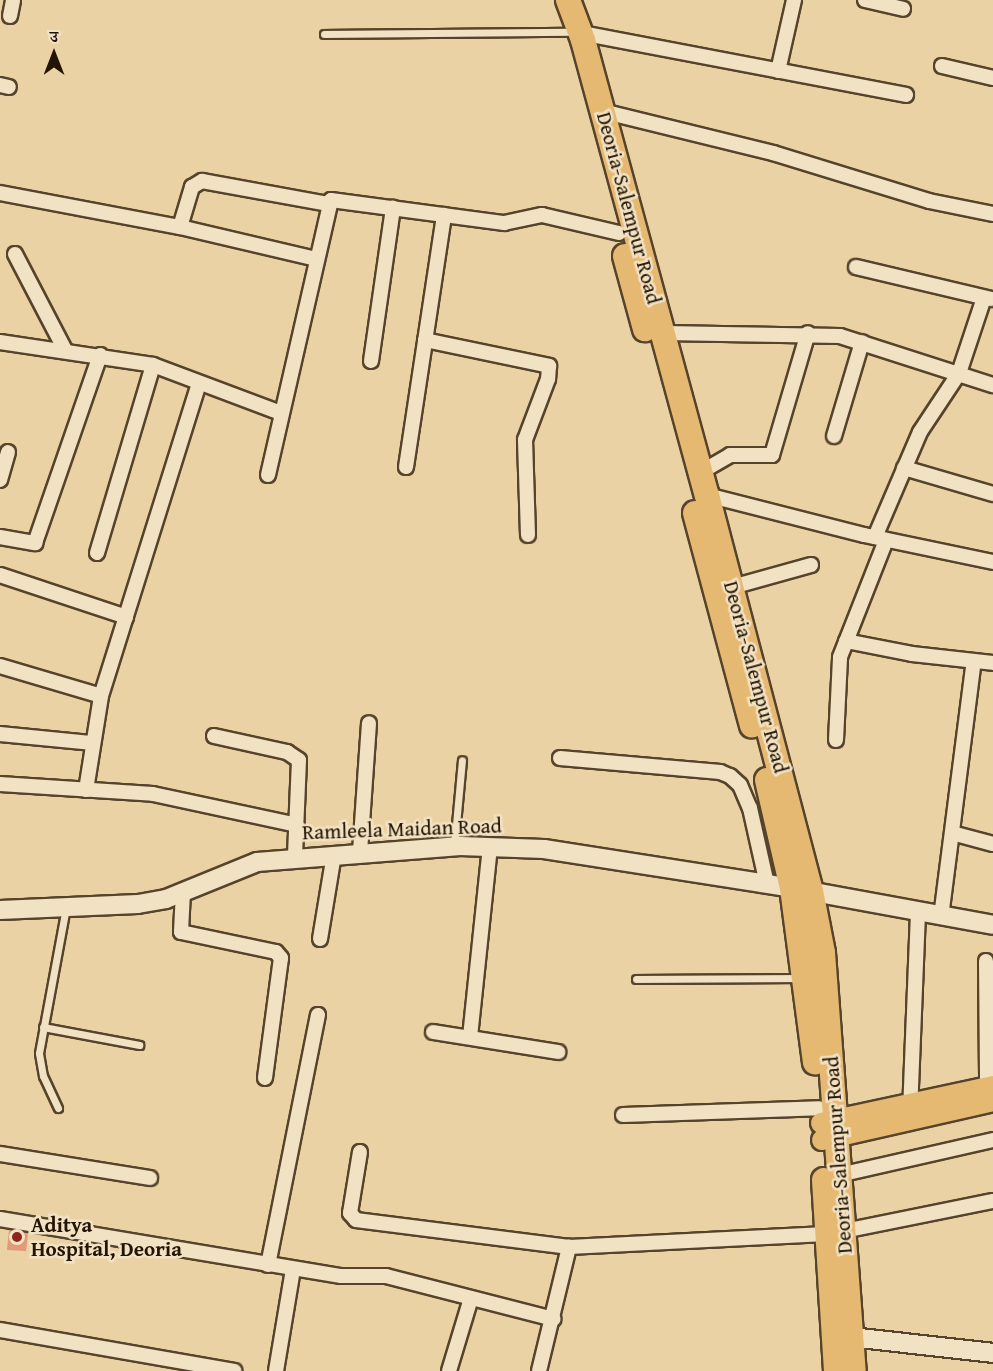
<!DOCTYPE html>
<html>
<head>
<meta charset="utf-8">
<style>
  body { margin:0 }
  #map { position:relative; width:993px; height:1371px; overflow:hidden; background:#ebd2a4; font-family:"Gentium Book Plus","Noto Serif Devanagari",serif }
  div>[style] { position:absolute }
  .building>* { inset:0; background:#e1987b }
  .roads { filter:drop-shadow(2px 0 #55442b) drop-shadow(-2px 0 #55442b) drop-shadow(0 2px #55442b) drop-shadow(0 -2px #55442b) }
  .lane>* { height:7px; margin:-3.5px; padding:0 3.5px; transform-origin:3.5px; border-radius:3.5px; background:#f2e2c4 }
  .street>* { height:14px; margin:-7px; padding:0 7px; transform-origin:7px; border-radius:7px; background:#f2e2c4 }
  .secondary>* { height:18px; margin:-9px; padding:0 9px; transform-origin:9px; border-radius:9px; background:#f2e2c4 }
  .primary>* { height:20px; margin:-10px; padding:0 10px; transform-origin:10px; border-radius:10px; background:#e6b972 }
  .highway>* { height:24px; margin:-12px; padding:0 12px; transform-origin:12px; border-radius:12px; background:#e6b972 }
  .dots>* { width:16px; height:16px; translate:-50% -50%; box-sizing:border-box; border:3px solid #f2e2c4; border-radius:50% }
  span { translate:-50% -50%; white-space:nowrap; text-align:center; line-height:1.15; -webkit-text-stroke:5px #f2e2c4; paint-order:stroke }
  .street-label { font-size:21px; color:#231403 }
  .poi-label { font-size:21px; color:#231403; font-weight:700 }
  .left { translate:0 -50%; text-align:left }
  .north { position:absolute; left:24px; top:24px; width:60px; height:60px; -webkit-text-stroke:4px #f2e2c4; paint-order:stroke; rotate:0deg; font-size:16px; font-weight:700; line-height:24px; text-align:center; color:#231403 }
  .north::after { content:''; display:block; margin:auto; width:21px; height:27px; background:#231403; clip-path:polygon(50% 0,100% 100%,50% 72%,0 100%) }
</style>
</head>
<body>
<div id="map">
  <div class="building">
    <i style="clip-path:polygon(9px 1230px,28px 1233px,26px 1251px,7px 1250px)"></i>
  </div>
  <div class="roads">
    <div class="lane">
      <i style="left:324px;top:34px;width:244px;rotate:-0.5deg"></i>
      <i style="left:454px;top:846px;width:86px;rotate:-84.7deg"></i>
      <i style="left:636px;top:979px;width:165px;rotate:-0.3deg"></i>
      <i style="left:43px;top:1027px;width:98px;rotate:10.6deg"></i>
      <i style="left:58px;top:1108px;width:35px;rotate:-115deg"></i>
      <i style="left:43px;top:1076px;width:23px;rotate:-100deg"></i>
      <i style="left:39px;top:1053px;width:147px;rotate:-79.5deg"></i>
    </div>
    <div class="street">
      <i style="left:865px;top:0;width:39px;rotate:13deg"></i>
      <i style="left:10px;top:16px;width:16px;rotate:-79deg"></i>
      <i style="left:576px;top:32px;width:336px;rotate:10.8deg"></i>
      <i style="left:942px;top:66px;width:52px;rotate:13.2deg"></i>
      <i style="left:778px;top:71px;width:73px;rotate:-77.3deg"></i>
      <i style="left:0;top:85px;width:9px;rotate:13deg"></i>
      <i style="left:602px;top:111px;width:176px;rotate:13.8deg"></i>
      <i style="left:773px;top:153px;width:163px;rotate:17.1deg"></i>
      <i style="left:929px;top:201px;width:65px;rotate:11.5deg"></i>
      <i style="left:0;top:193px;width:183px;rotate:10.7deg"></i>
      <i style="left:180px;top:227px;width:140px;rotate:13.2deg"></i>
      <i style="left:180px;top:227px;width:42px;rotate:-73.3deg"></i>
      <i style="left:192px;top:187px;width:12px;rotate:-31deg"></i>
      <i style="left:202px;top:181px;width:129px;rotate:10.3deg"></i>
      <i style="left:15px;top:254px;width:108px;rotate:62.5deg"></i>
      <i style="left:856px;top:267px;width:139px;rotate:13.3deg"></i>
      <i style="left:663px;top:333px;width:177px;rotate:1deg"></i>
      <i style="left:840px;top:336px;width:161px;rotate:17.8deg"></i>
      <i style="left:425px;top:340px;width:127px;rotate:11.8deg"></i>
      <i style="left:549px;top:366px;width:13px;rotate:94deg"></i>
      <i style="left:548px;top:379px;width:65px;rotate:110.7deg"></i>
      <i style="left:525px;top:440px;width:95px;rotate:88.2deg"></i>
      <i style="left:0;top:342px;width:155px;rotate:8.5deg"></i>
      <i style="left:153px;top:365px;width:137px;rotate:20.6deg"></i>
      <i style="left:371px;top:361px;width:155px;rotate:-81.8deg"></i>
      <i style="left:834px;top:436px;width:98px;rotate:-73.4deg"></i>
      <i style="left:406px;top:467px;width:255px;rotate:-81.4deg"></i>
      <i style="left:904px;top:468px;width:93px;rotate:16.3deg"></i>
      <i style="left:701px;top:472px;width:34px;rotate:-30deg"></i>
      <i style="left:730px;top:455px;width:42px"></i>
      <i style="left:772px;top:455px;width:127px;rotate:-73.6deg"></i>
      <i style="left:268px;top:475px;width:282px;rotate:-77.1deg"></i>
      <i style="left:331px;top:200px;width:175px;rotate:7.6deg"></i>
      <i style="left:504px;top:223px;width:39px;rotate:-12deg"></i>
      <i style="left:542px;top:215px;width:79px;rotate:13.2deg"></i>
      <i style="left:0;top:480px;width:29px;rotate:-74deg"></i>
      <i style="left:707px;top:495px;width:162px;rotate:14.3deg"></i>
      <i style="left:864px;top:535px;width:132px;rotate:11.8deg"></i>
      <i style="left:0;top:537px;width:36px;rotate:10deg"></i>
      <i style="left:35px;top:543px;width:199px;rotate:-70.9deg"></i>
      <i style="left:875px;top:537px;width:114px;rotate:-66.8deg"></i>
      <i style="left:920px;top:432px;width:71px;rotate:-56.5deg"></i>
      <i style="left:959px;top:373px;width:79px;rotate:-71.6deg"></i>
      <i style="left:97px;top:553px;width:196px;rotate:-73.4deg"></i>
      <i style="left:0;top:575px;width:133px;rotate:18.4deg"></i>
      <i style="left:732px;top:587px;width:82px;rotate:-15.6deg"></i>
      <i style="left:846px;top:641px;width:67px;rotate:11.1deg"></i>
      <i style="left:912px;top:654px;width:81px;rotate:6.3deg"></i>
      <i style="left:0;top:666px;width:105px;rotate:16.5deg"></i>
      <i style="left:0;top:734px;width:91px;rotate:5.6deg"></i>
      <i style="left:214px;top:736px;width:75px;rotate:12.4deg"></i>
      <i style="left:287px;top:752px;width:14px;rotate:34deg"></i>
      <i style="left:299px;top:760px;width:96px;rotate:92.4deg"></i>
      <i style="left:836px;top:740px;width:83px;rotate:-87.2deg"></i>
      <i style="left:840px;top:657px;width:126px;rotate:-68.5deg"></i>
      <i style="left:560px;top:758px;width:161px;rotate:5deg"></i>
      <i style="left:720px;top:772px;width:11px;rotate:22deg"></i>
      <i style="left:730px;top:776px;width:13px;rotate:42deg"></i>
      <i style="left:740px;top:785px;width:25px;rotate:67deg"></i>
      <i style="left:750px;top:808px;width:78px;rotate:77.4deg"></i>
      <i style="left:0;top:784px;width:153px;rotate:3.7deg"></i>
      <i style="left:153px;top:794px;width:147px;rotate:12.1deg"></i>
      <i style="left:86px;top:790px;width:95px;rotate:-80.9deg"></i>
      <i style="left:101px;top:696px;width:328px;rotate:-72.6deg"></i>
      <i style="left:952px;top:833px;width:42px;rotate:15deg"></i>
      <i style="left:360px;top:852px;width:129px;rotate:-86deg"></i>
      <i style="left:183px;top:892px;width:40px;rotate:92.9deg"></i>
      <i style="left:181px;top:932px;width:97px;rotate:11.9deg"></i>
      <i style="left:276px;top:952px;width:8px;rotate:50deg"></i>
      <i style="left:281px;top:958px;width:121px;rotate:97.6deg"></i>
      <i style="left:941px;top:917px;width:258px;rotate:-82.7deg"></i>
      <i style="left:320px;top:939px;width:86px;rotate:-80.6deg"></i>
      <i style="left:986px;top:961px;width:126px;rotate:89.5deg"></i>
      <i style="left:433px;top:1032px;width:127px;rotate:9.1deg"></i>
      <i style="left:470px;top:1037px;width:192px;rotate:-84deg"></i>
      <i style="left:910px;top:1112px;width:199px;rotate:-87.7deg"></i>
      <i style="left:623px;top:1115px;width:196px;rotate:-2deg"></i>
      <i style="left:360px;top:1152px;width:62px;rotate:99.3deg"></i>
      <i style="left:350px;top:1213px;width:9px;rotate:49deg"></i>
      <i style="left:356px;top:1220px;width:215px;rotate:7.2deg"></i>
      <i style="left:569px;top:1247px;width:257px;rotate:-2.9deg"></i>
      <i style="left:0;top:1154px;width:152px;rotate:9.1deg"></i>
      <i style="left:839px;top:1175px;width:158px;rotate:-12.8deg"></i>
      <i style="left:0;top:1219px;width:346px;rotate:9.5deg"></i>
      <i style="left:341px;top:1276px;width:45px"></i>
      <i style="left:386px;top:1276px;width:173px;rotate:14.4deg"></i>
      <i style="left:844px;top:1231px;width:152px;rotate:-11.4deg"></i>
      <i style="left:268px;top:1265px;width:255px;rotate:-78.7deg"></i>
      <i style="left:0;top:1330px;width:238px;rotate:9.9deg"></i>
      <i style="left:276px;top:1371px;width:103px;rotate:-80.5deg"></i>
      <i style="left:449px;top:1371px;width:76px;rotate:-73.2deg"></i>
      <i style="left:539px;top:1371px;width:128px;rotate:-76.4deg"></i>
    </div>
    <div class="secondary">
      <i style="left:0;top:910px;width:138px;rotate:-2.5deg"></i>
      <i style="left:138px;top:904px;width:28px;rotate:-10deg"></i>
      <i style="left:166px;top:899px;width:98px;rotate:-22.1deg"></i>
      <i style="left:257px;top:862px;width:204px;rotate:-4.5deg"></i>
      <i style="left:460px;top:846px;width:84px;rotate:2deg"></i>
      <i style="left:544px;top:849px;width:251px;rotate:8.9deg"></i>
      <i style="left:792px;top:888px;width:204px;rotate:10.4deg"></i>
      <i style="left:851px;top:1337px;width:143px;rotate:6.4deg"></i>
    </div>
    <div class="primary">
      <i style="left:821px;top:1123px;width:176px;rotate:-12.1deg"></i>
      <i style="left:822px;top:1140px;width:175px;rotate:-12.8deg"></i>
    </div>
    <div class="highway">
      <i style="left:568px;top:0;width:43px;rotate:69.4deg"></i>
      <i style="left:583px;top:40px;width:472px;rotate:74.8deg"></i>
      <i style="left:707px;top:495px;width:409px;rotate:75.3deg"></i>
      <i style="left:811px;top:891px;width:63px;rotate:79deg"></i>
      <i style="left:823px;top:953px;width:419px;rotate:85.8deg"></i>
      <i style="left:625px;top:256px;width:76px;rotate:74.7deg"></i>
      <i style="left:695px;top:513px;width:220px;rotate:75deg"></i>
      <i style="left:767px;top:780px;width:111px;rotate:77deg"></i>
      <i style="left:792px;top:888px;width:176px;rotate:82.5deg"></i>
      <i style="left:824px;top:1180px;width:191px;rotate:86.4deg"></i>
    </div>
  </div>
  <div class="dots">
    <i style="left:17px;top:1237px;background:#8f2418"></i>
  </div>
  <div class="street-label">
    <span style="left:629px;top:208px;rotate:75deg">Deoria-Salempur Road</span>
    <span style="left:756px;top:677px;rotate:75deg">Deoria-Salempur Road</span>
    <span style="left:402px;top:829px;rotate:-2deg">Ramleela Maidan Road</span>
    <span style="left:838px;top:1155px;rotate:-94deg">Deoria-Salempur Road</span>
  </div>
  <div class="poi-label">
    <span class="left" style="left:31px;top:1237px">Aditya<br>Hospital, Deoria</span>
  </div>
  <div class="north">उ</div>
</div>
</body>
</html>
